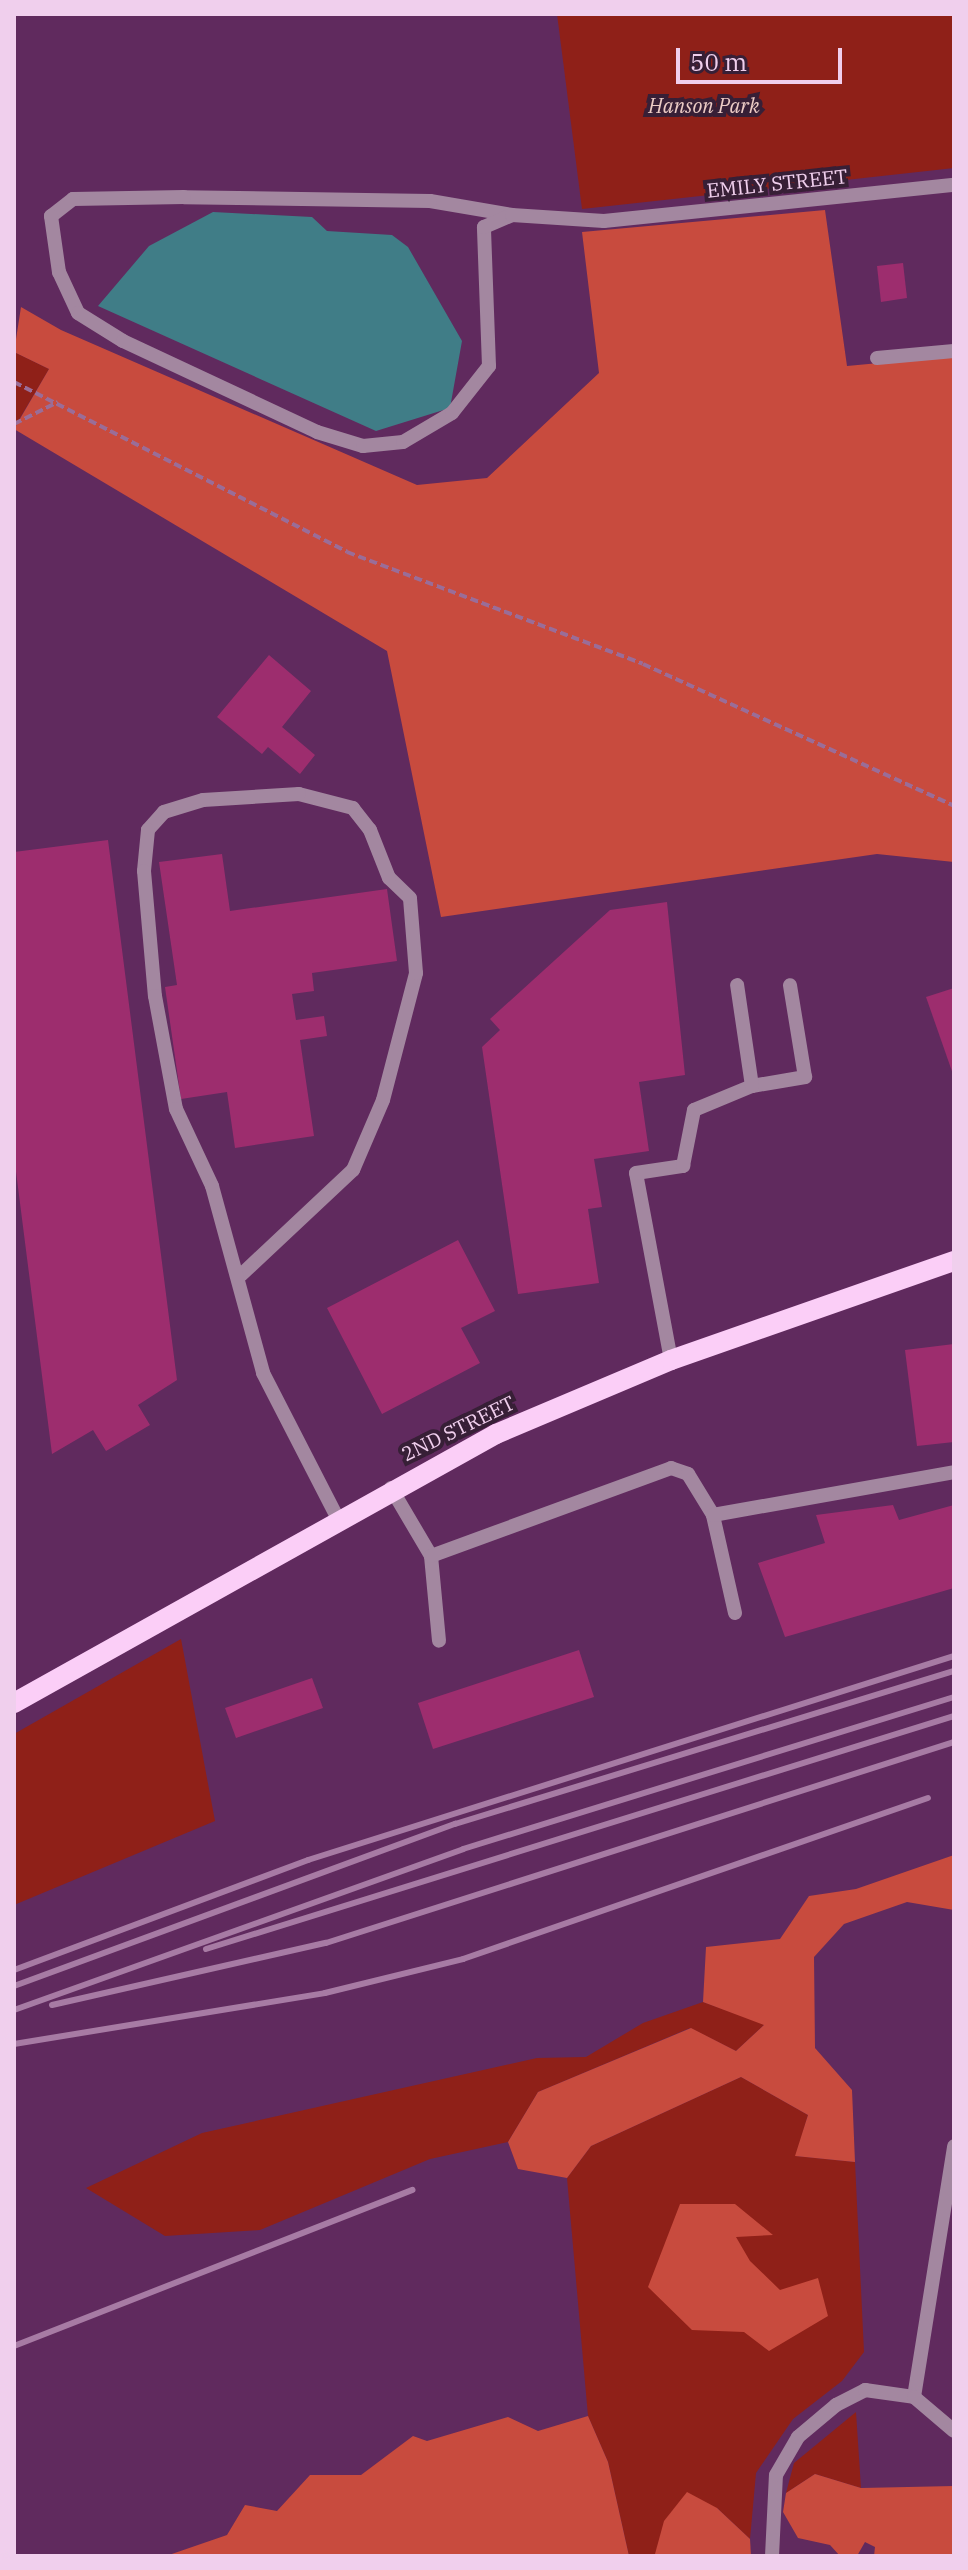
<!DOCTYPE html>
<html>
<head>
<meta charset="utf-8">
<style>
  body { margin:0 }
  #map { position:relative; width:968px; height:2570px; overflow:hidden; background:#602a5e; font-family:"IBM Plex Serif",serif }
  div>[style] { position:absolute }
  .green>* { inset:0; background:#8f2018 }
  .forest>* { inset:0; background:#c84b3e }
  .water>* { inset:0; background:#407d87 }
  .building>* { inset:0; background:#9d2d6e }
  .path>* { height:4px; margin-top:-2px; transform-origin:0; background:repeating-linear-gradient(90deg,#9a6d98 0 8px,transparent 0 12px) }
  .minor>* { height:14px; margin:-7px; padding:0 7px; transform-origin:7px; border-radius:7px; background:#a387a0 }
  .major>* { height:20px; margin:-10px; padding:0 10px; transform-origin:10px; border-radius:10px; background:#fbcef7 }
  .rail>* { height:6px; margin:-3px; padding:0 3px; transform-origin:3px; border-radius:3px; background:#a77ba4 }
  span { translate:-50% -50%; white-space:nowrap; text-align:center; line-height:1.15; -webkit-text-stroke:8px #371f36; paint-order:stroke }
  .park-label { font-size:20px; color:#edccc6; font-style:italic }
  .street-label { font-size:20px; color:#f0cfed }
  .frame { position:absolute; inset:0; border:16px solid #f0cfed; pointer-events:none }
  .scale { position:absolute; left:676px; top:48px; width:166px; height:36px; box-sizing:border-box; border:4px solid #f0cfed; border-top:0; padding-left:10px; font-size:24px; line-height:28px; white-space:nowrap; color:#f0cfed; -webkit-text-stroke:6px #371f36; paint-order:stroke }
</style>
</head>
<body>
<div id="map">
  <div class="green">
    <i style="clip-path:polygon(557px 14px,954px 14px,954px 168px,582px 209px)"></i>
    <i style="clip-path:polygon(14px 352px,49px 369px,14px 428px)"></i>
    <i style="clip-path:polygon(181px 1639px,215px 1821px,14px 1905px,14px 1734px)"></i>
    <i style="clip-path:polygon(703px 2002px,765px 2024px,736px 2051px,690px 2028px,538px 2092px,508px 2142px,430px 2159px,260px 2230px,165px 2236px,86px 2188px,202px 2133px,537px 2058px,586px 2057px,643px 2023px)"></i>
    <i style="clip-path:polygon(741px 2077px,808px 2115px,796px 2156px,855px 2162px,864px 2352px,842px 2381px,793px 2419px,756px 2473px,750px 2539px,717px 2508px,657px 2556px,629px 2556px,608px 2462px,588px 2416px,567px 2178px,591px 2146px)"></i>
    <i style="clip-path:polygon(856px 2412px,861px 2488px,815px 2474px,786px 2493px,794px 2463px)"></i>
  </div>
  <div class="forest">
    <i style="clip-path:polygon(825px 210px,847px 366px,954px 356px,954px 862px,877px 854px,441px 917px,387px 651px,14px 429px,49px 369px,14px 352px,21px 307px,61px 330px,417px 485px,487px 478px,599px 373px,582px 232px)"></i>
    <i style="clip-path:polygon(954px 1855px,954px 1910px,907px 1902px,844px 1924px,814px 1957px,815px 2048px,852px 2090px,855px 2162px,795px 2156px,808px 2115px,741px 2077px,591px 2146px,567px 2178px,518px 2169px,508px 2142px,538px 2092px,691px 2028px,736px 2051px,764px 2025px,703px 2002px,706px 1947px,780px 1939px,809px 1896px,856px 1889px)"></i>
    <i style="clip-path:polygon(680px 2204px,735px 2204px,773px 2235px,736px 2237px,750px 2261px,780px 2290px,818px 2278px,828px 2316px,769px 2351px,744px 2332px,692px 2330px,648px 2287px)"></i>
    <i style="clip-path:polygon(588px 2416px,608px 2462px,629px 2556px,166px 2556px,227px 2535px,245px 2505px,277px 2511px,310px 2475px,361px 2475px,413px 2436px,427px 2441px,508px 2417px,538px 2431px)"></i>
    <i style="clip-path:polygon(815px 2474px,861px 2488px,954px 2486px,954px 2556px,874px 2556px,875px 2547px,865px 2542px,857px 2556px,840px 2556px,830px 2545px,798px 2538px,783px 2512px,786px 2493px)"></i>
    <i style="clip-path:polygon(687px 2492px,717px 2508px,750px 2539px,751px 2556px,655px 2554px,664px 2521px)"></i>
  </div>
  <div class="water">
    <i style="clip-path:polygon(213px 212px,312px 217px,327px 231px,392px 235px,408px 247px,462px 341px,450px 408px,376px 431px,98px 306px,149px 246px)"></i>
  </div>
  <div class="building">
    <i style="clip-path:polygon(903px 263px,907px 298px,881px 302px,877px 266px)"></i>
    <i style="clip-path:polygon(269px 655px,311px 691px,282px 727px,315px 755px,300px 774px,268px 747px,262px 754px,217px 717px)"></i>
    <i style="clip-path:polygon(108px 840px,177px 1380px,138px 1405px,150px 1425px,106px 1451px,93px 1430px,52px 1454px,14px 1156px,14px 852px)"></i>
    <i style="clip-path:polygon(222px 854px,230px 911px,387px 889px,397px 961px,312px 973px,314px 991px,292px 994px,296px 1020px,324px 1016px,327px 1036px,300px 1040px,314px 1136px,235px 1148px,227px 1092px,181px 1099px,165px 987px,177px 985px,159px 862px)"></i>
    <i style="clip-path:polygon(667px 902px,685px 1075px,639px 1082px,649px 1151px,594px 1159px,602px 1207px,588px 1209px,599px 1283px,518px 1294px,482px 1047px,500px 1030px,490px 1019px,610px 910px)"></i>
    <i style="clip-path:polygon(954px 988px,954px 1077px,926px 997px)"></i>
    <i style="clip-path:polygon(458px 1240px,495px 1311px,461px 1328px,480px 1363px,382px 1414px,327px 1308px)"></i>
    <i style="clip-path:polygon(954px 1344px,954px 1442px,917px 1446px,905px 1350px)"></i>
    <i style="clip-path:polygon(893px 1505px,899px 1520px,954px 1505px,954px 1588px,785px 1637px,758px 1563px,825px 1543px,816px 1515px)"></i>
    <i style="clip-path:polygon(579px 1650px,594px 1697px,433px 1749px,418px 1703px)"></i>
    <i style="clip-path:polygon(312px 1678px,323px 1708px,236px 1738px,225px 1708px)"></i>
  </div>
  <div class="path">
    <i style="left:14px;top:382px;width:374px;rotate:27deg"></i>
    <i style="left:347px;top:552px;width:316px;rotate:20.7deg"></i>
    <i style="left:643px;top:664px;width:342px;rotate:24.5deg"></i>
    <i style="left:14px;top:424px;width:49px;rotate:-26.6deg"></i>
  </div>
  <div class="minor">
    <i style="left:512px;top:215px;width:83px;rotate:-170.3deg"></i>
    <i style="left:430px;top:201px;width:246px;rotate:-179.1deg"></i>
    <i style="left:184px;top:197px;width:111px;rotate:179deg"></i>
    <i style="left:73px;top:199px;width:28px;rotate:142deg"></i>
    <i style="left:51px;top:216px;width:57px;rotate:81.9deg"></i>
    <i style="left:59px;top:272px;width:45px;rotate:65.1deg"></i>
    <i style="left:78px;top:313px;width:53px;rotate:31.9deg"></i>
    <i style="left:123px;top:341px;width:214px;rotate:25.1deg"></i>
    <i style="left:317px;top:432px;width:48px;rotate:16.9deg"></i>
    <i style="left:363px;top:446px;width:40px;rotate:-5.7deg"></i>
    <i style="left:403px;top:442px;width:57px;rotate:-30.6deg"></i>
    <i style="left:452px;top:413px;width:60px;rotate:-51.8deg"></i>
    <i style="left:489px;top:366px;width:139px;rotate:-92.1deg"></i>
    <i style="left:484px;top:227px;width:30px;rotate:-23deg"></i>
    <i style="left:512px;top:215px;width:92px;rotate:3.7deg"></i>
    <i style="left:604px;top:221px;width:352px;rotate:-5.9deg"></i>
    <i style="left:877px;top:358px;width:77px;rotate:-5.2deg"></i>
    <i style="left:752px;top:1086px;width:54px;rotate:-9.6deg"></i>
    <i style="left:805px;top:1077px;width:93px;rotate:-99.3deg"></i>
    <i style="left:241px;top:1275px;width:154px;rotate:-43.2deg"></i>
    <i style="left:353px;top:1170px;width:76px;rotate:-66.8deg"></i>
    <i style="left:383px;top:1100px;width:131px;rotate:-75.4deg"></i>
    <i style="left:416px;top:973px;width:75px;rotate:-94.6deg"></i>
    <i style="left:410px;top:898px;width:29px;rotate:-136deg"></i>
    <i style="left:389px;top:878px;width:52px;rotate:-111.6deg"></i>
    <i style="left:370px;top:830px;width:28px;rotate:-128deg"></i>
    <i style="left:353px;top:808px;width:56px;rotate:-165.5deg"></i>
    <i style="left:299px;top:794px;width:96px;rotate:176.4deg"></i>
    <i style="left:203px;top:800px;width:41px;rotate:162.9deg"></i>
    <i style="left:164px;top:812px;width:24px;rotate:132deg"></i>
    <i style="left:148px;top:830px;width:41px;rotate:95.6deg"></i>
    <i style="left:144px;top:871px;width:125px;rotate:85deg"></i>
    <i style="left:155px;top:996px;width:115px;rotate:79.5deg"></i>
    <i style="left:176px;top:1109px;width:85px;rotate:64.9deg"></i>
    <i style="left:212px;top:1186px;width:194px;rotate:74.7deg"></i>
    <i style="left:263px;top:1373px;width:164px;rotate:62.8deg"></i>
    <i style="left:671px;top:1360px;width:190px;rotate:-100.6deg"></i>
    <i style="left:636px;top:1173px;width:48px;rotate:-8.5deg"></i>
    <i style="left:683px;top:1166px;width:57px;rotate:-78.9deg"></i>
    <i style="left:694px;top:1110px;width:63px;rotate:-22.5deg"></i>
    <i style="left:752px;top:1086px;width:102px;rotate:-98.4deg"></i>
    <i style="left:391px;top:1488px;width:79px;rotate:59.5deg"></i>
    <i style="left:431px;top:1556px;width:85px;rotate:84.6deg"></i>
    <i style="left:431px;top:1556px;width:256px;rotate:-20.1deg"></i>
    <i style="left:671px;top:1468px;width:18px;rotate:19deg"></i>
    <i style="left:688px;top:1474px;width:48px;rotate:58.6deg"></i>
    <i style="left:735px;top:1613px;width:100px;rotate:-102.7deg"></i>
    <i style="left:713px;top:1515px;width:245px;rotate:-10.1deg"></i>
    <i style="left:914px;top:2397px;width:254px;rotate:-80.9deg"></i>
    <i style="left:772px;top:2556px;width:81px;rotate:-87.2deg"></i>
    <i style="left:776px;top:2475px;width:44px;rotate:-59.9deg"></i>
    <i style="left:798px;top:2437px;width:50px;rotate:-40.1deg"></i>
    <i style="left:836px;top:2405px;width:33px;rotate:-27deg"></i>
    <i style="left:865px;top:2390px;width:49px;rotate:8.1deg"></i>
    <i style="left:914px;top:2397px;width:52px;rotate:40.4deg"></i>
  </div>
  <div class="major">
    <i style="left:14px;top:1703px;width:552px;rotate:-29.17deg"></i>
    <i style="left:496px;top:1434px;width:190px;rotate:-22.9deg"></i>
    <i style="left:671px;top:1360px;width:300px;rotate:-19.3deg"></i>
  </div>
  <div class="rail">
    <i style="left:206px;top:1949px;width:783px;rotate:-17.3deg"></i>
    <i style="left:14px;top:1970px;width:314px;rotate:-20.5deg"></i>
    <i style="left:308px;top:1860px;width:677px;rotate:-17.53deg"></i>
    <i style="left:14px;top:1986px;width:470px;rotate:-20.2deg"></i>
    <i style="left:455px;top:1824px;width:522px;rotate:-17.05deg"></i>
    <i style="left:52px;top:2005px;width:281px;rotate:-12.8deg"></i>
    <i style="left:326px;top:1943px;width:659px;rotate:-17.75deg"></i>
    <i style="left:14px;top:2010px;width:477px;rotate:-19.7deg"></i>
    <i style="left:463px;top:1849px;width:514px;rotate:-17.2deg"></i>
    <i style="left:14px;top:2044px;width:315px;rotate:-9.3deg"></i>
    <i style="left:325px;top:1993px;width:142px;rotate:-13.8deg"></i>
    <i style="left:463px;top:1959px;width:492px;rotate:-19.1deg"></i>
    <i style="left:14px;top:2346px;width:428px;rotate:-21.4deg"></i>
  </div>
  <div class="park-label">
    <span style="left:704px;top:105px">Hanson Park</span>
  </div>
  <div class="street-label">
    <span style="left:777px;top:183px;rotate:-6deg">EMILY STREET</span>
    <span style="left:458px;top:1428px;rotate:-26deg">2ND STREET</span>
  </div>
  <div class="frame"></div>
  <div class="scale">50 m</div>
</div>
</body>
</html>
